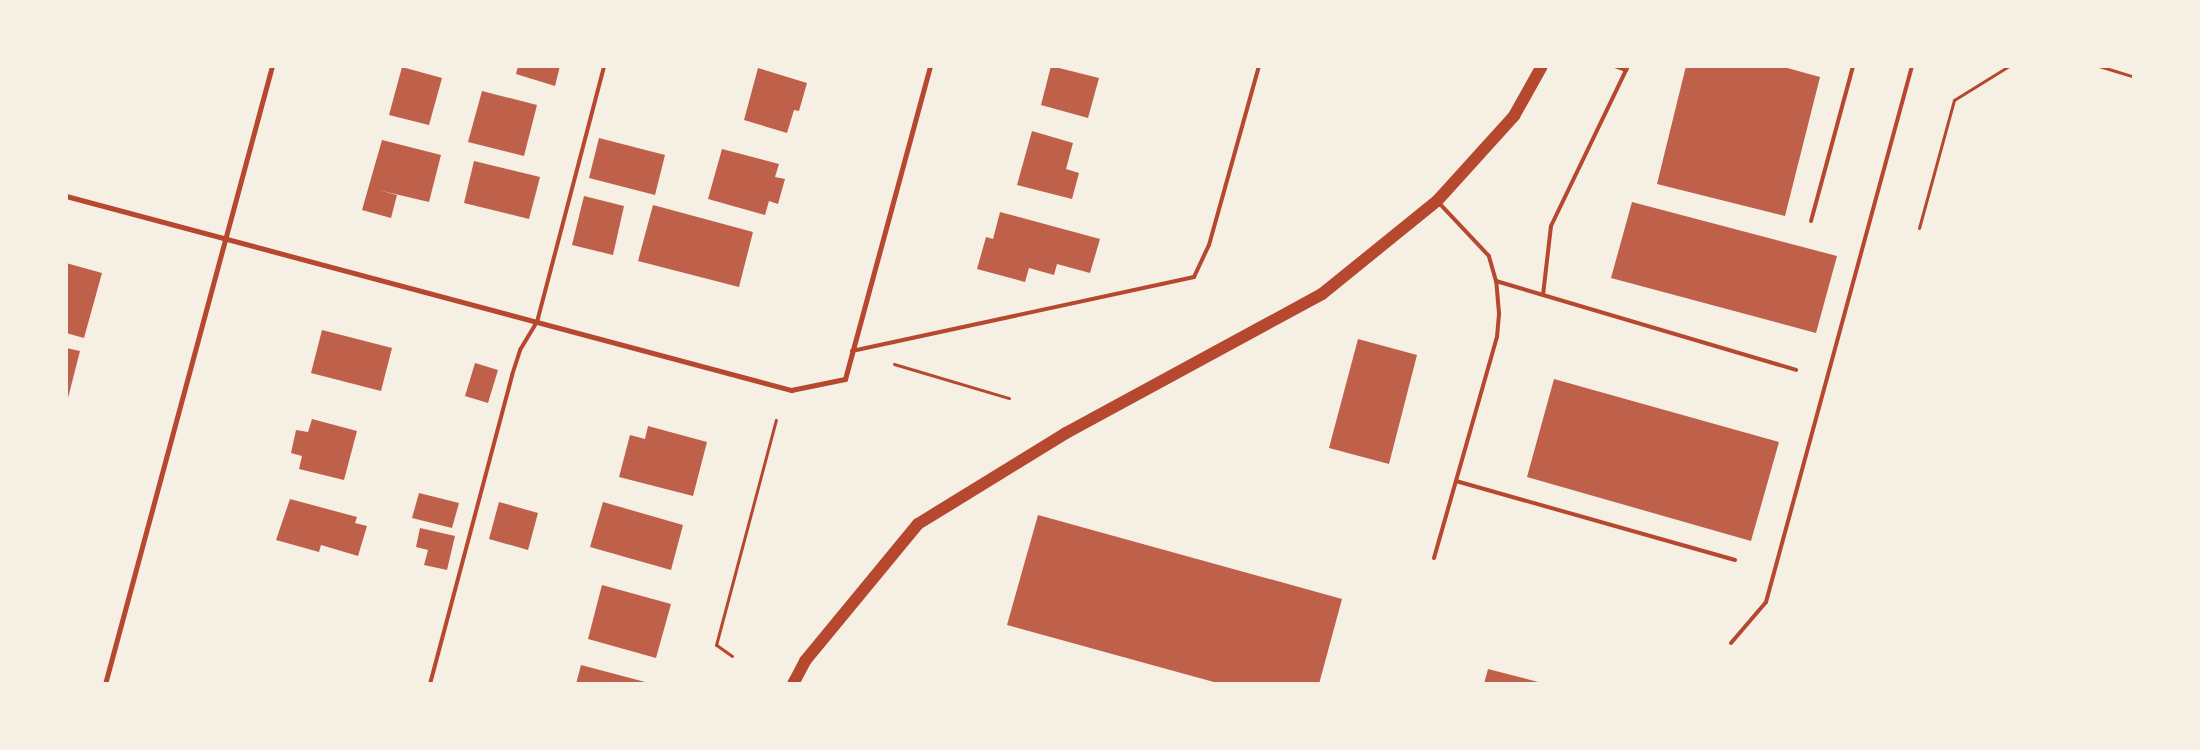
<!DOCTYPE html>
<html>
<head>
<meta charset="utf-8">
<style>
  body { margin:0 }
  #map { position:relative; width:2200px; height:750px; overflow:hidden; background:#f6efe4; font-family:Poppins,sans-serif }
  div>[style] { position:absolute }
  .building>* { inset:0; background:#bf614a }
  .path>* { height:3px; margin:-1.5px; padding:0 1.5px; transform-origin:1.5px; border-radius:1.5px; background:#b5482f }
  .service>* { height:4px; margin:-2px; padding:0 2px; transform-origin:2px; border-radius:2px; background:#b5482f }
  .minor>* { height:5px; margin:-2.5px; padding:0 2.5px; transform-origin:2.5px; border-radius:2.5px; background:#b5482f }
  .primary>* { height:12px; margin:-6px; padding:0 6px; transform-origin:6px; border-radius:6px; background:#b5482f }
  span { translate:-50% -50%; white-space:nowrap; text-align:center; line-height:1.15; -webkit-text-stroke:4.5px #f6efe4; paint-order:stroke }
  .frame { position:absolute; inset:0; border:68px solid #f6efe4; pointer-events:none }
</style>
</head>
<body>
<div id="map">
  <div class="building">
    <i style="clip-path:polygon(518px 66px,560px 66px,555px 86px,516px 74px)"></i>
    <i style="clip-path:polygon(1051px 66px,1099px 78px,1088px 118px,1041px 105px)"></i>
    <i style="clip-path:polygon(1686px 66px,1780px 66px,1820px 77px,1785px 216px,1657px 184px)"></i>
    <i style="clip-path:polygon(402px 67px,442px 78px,429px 125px,389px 115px)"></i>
    <i style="clip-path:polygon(758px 68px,807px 83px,799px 111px,794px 110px,787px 133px,744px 120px)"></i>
    <i style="clip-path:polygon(482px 91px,537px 105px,524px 156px,468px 142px)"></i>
    <i style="clip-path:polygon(1032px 131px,1073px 143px,1066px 169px,1079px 173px,1072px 199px,1017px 185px)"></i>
    <i style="clip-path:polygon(599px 138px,665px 155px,655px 195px,589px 178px)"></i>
    <i style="clip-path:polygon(382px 140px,441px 155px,429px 202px,378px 190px,397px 195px,391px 218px,362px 210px)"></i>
    <i style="clip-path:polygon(722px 149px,779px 164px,775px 177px,785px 179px,778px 204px,769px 201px,765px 215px,708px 199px)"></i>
    <i style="clip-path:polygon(474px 161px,540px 177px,529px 219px,464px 203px)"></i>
    <i style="clip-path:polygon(584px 196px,624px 206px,613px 255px,572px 245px)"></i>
    <i style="clip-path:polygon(1632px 202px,1837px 256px,1816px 333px,1611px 278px)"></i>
    <i style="clip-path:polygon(653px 205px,753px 232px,739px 287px,638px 261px)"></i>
    <i style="clip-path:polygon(1000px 212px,1100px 239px,1090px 273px,1057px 264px,1054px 275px,1029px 268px,1025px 282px,977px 269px,986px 237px,993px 239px)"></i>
    <i style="clip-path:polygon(66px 263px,102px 273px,84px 338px,66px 333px)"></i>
    <i style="clip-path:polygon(322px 330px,392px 348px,381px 391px,311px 373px)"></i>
    <i style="clip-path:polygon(1358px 339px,1417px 355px,1389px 464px,1329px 448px)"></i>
    <i style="clip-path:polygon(66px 348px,80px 351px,67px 402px,66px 401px)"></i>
    <i style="clip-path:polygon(475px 363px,498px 370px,488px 403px,465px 396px)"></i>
    <i style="clip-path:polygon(1554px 379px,1779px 442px,1751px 541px,1527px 477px)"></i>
    <i style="clip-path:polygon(312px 419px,357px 431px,344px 480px,299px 469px,302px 456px,291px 453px,296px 430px,308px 432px)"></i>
    <i style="clip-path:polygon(648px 426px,707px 442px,693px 496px,619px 477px,630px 435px,645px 439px)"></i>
    <i style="clip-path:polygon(419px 493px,459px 503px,452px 528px,412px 518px)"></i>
    <i style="clip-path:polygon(290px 499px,357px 517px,355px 523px,367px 526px,358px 556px,321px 545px,319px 552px,276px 540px)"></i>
    <i style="clip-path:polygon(499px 502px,538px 513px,528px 550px,489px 539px)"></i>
    <i style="clip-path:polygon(603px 502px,683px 525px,671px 570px,590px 547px)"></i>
    <i style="clip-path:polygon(1038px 515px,1342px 599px,1319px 684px,1221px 684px,1007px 625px)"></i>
    <i style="clip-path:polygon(420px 528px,455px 536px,447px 570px,424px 565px,428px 550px,416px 547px)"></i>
    <i style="clip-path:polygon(602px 585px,671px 604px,656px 658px,588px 639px)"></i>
    <i style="clip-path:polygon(581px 665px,649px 683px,648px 684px,576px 684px)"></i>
    <i style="clip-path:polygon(1488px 669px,1542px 683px,1542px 684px,1484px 684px)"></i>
  </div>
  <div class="path">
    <i style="left:2099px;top:66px;width:37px;rotate:17deg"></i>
    <i style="left:1919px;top:228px;width:133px;rotate:-74.7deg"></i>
    <i style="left:1954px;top:100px;width:65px;rotate:-31.7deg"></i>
    <i style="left:894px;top:364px;width:120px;rotate:16.5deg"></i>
    <i style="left:732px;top:656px;width:19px;rotate:-145deg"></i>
    <i style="left:716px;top:645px;width:233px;rotate:-75.1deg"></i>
  </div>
  <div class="service">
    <i style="left:1615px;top:66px;width:12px;rotate:20deg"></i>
    <i style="left:1811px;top:221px;width:161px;rotate:-74.8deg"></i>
    <i style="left:1496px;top:281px;width:313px;rotate:16.5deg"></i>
    <i style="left:1543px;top:295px;width:69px;rotate:-83.4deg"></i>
    <i style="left:1551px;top:226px;width:178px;rotate:-64.3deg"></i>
    <i style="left:852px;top:351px;width:350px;rotate:-12.2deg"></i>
    <i style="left:1194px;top:277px;width:35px;rotate:-65deg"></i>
    <i style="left:1209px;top:245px;width:186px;rotate:-74.4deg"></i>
    <i style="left:1456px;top:481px;width:290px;rotate:15.8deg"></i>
    <i style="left:1434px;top:558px;width:230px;rotate:-74.1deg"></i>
    <i style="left:1497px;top:337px;width:24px;rotate:-85deg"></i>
    <i style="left:1499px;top:313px;width:32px;rotate:-95deg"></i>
    <i style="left:1496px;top:281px;width:26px;rotate:-106deg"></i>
    <i style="left:1489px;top:256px;width:73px;rotate:-133.3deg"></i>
    <i style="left:1731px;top:643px;width:54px;rotate:-49.5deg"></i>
    <i style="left:1766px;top:602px;width:556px;rotate:-74.76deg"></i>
    <i style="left:430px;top:684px;width:320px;rotate:-75.1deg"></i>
    <i style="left:512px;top:375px;width:26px;rotate:-72deg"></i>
    <i style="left:520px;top:350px;width:33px;rotate:-59deg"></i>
    <i style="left:537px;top:322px;width:265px;rotate:-75.3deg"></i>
  </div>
  <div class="minor">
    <i style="left:66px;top:196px;width:751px;rotate:14.98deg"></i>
    <i style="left:791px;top:390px;width:55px;rotate:-11.5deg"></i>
    <i style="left:845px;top:379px;width:324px;rotate:-74.8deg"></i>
    <i style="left:105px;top:684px;width:640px;rotate:-74.88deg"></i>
  </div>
  <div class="primary">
    <i style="left:793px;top:684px;width:26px;rotate:-62deg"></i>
    <i style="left:805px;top:661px;width:178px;rotate:-50.5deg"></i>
    <i style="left:918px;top:524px;width:174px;rotate:-31.6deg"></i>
    <i style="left:1066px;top:433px;width:291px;rotate:-28.5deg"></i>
    <i style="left:1322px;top:294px;width:148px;rotate:-39deg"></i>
    <i style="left:1437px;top:201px;width:115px;rotate:-47.8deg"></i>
    <i style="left:1514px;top:116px;width:57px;rotate:-60.8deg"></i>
  </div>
  <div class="frame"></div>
</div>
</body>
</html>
